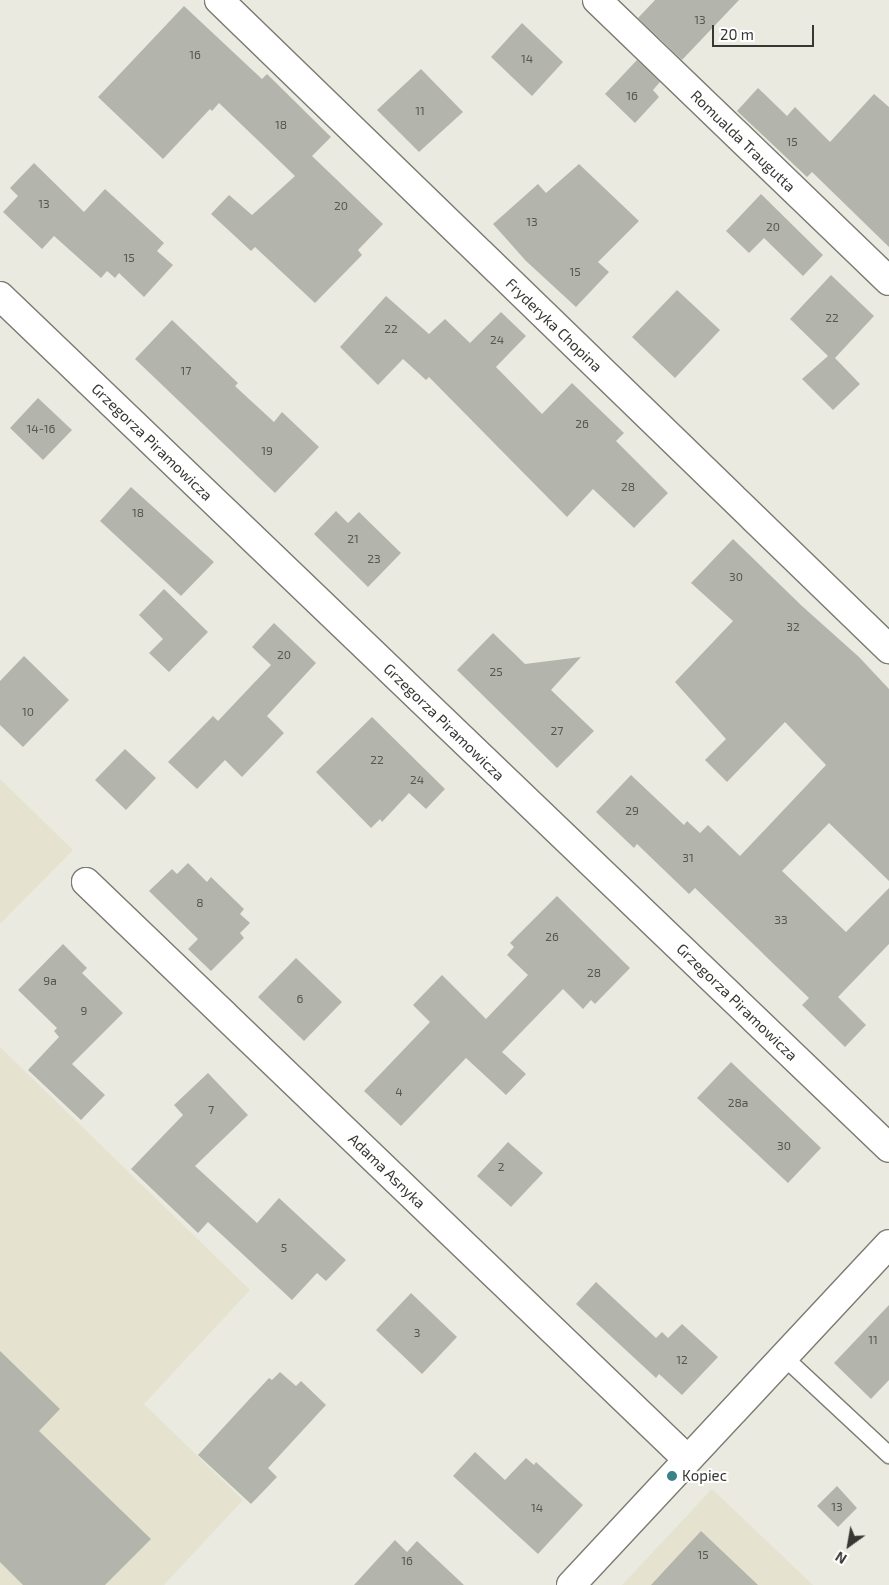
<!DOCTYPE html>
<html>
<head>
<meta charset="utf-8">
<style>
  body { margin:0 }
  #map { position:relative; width:889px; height:1585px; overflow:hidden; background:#ebeae0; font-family:"Exo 2",sans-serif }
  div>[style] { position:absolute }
  .built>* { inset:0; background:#e5e2d0 }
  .building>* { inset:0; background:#b3b5ac }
  .roads { filter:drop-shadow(1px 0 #7c7b72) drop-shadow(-1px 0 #7c7b72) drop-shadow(0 1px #7c7b72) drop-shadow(0 -1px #7c7b72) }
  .lane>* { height:16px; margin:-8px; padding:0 8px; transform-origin:8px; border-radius:8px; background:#fff }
  .street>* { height:28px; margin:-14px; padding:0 14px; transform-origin:14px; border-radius:14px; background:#fff }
  .dots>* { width:14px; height:14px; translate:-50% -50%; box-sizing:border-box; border:2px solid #fff; border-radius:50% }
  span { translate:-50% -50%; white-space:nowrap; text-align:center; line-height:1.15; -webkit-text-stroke:4px #fff; paint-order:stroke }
  .number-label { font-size:12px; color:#565651 }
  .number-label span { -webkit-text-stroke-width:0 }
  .street-label { font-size:15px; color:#373733 }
  .poi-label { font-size:15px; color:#373733 }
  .left { translate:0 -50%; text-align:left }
  .north { position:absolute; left:824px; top:1520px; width:50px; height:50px; -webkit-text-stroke:4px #fff; paint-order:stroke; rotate:212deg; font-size:14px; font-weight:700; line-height:20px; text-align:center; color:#373733 }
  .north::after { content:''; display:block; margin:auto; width:18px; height:22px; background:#373733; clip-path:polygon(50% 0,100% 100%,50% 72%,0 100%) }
  .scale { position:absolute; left:712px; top:25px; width:102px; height:22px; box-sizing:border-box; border:2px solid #373733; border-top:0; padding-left:6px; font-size:15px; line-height:18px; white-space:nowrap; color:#373733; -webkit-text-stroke:4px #fff; paint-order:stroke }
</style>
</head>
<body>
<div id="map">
  <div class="built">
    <i style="clip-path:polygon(0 779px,73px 850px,0 924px)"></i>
    <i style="clip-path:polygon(0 1047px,250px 1290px,144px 1404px,243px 1500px,164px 1585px,0 1585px)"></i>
    <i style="clip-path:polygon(712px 1489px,813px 1585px,622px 1585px)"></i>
  </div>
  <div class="building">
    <i style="clip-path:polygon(655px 0,739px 0,682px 60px,638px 18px)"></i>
    <i style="clip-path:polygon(184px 6px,262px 79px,267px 74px,331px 137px,312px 156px,383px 224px,358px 250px,362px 255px,315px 303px,255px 247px,251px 251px,211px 214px,229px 195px,252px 215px,295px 176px,219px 103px,212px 111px,210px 109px,163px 159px,98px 97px)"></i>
    <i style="clip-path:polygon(522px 23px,563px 62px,532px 96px,491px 57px)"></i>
    <i style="clip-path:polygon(637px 60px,660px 82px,653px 90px,659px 97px,635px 123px,605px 94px)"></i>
    <i style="clip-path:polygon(421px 69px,463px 112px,419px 152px,377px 110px)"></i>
    <i style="clip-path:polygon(758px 88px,787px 116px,795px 107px,830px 142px,874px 94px,889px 107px,889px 247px,812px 172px,807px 177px,737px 111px)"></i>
    <i style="clip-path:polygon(34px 163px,84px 212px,105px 189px,164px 243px,157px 251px,173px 265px,144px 297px,119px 273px,115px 278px,107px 271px,101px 278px,54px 236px,42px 249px,3px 212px,18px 196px,10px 188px)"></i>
    <i style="clip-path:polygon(579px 164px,639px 221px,598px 262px,609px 272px,576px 307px,526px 261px,493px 224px,538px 184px,546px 193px)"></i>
    <i style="clip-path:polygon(761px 194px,823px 255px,803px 276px,764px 238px,749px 253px,726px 231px)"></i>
    <i style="clip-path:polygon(831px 275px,874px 316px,835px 358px,860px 384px,833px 410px,802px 379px,828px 356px,790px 319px)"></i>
    <i style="clip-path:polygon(677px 290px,720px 330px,675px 378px,632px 337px)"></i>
    <i style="clip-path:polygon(386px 296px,429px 334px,445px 319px,470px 343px,501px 312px,526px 336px,496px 367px,542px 414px,572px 383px,624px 433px,616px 441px,668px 493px,634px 528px,593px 489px,567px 517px,429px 377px,426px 380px,403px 359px,378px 385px,340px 347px)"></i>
    <i style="clip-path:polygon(172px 320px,238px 383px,235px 386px,274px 422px,282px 412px,319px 447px,275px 493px,135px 359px)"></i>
    <i style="clip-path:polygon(38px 398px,72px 430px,43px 460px,10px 428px)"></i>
    <i style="clip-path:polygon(131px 487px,214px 562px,181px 596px,100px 521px)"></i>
    <i style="clip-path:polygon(336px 511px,348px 523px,359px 512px,401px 553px,368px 587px,314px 534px)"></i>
    <i style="clip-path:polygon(733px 539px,802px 606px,859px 657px,889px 689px,889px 881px,829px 823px,782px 871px,846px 932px,889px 888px,889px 944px,838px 997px,866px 1025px,845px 1047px,802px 1005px,809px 998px,695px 888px,689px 894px,637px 844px,634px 848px,596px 812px,631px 775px,684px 825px,687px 821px,700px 833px,708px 825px,740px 856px,826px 765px,785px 722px,727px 782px,705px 760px,726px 739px,675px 682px,733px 621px,691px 583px)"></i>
    <i style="clip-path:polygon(164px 589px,208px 632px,169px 672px,149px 653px,163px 639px,139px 615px)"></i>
    <i style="clip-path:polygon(274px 623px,316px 663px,267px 716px,284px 733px,242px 777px,225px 760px,197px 789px,168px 762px,213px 716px,218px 721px,271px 665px,252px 647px)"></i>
    <i style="clip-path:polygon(493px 633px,525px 664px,581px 657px,551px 690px,594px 731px,557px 768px,457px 670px)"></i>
    <i style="clip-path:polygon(24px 656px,69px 700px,23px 747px,0 725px,0 681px)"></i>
    <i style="clip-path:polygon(372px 717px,445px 789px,426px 809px,409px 793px,382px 822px,380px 819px,371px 828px,316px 772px)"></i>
    <i style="clip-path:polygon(125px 749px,156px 778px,126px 810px,95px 780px)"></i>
    <i style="clip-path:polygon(188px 863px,207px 882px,211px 877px,244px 909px,240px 914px,250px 923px,240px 933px,244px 938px,211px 971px,188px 949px,198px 939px,149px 891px,172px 869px,177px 874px)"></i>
    <i style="clip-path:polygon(557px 896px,630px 968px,595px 1004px,591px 1000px,583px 1009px,563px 989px,502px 1052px,526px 1074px,506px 1095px,466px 1058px,401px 1126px,364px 1091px,430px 1022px,413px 1005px,442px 975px,486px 1019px,528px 975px,507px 955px,514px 947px,510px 943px)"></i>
    <i style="clip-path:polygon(63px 944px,87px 968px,82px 973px,123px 1013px,72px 1064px,105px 1095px,81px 1120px,28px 1070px,59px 1037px,54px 1031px,57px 1028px,18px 990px)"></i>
    <i style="clip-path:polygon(296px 958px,342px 1002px,304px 1041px,258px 997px)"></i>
    <i style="clip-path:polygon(731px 1062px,821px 1148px,788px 1183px,697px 1098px)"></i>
    <i style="clip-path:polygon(208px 1073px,248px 1115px,195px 1166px,257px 1223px,279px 1198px,346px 1260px,326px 1281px,317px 1273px,292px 1300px,208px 1222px,198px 1233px,131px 1169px,183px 1115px,174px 1105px)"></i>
    <i style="clip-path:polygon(508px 1142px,543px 1173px,511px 1207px,477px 1176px)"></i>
    <i style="clip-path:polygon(596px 1282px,656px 1338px,662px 1332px,668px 1338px,682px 1324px,718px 1357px,682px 1395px,659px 1374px,656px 1378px,576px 1304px)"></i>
    <i style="clip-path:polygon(411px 1293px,457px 1337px,422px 1374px,376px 1330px)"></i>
    <i style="clip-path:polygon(889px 1305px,889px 1380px,871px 1399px,834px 1363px)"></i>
    <i style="clip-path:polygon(0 1351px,60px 1409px,39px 1431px,151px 1539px,105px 1585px,23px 1585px,0 1562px)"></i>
    <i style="clip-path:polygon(280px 1372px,296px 1386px,301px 1381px,326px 1405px,268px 1468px,277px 1477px,251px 1504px,198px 1455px,269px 1378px,272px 1380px)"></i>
    <i style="clip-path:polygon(475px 1452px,505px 1480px,526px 1458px,534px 1465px,536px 1462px,583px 1505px,538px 1554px,453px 1476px)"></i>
    <i style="clip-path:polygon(837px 1486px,857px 1508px,838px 1527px,817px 1506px)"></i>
    <i style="clip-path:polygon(701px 1531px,758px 1585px,651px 1585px)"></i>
    <i style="clip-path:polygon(395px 1540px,407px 1552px,417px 1541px,464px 1585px,354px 1585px)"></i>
  </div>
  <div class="roads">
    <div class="lane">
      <i style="left:784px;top:1357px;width:144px;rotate:43deg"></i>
    </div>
    <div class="street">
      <i style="left:219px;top:0;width:933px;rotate:44.09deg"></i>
      <i style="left:597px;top:0;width:405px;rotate:43.9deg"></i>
      <i style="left:0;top:296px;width:1231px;rotate:43.78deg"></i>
      <i style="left:86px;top:882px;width:833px;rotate:43.83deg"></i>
      <i style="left:571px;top:1585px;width:466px;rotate:-47deg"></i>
    </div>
  </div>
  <div class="dots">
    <i style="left:672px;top:1476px;background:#3a8288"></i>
  </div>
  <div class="number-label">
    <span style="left:700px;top:20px">13</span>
    <span style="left:195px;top:55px">16</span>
    <span style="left:527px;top:59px">14</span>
    <span style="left:632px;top:96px">16</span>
    <span style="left:420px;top:111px">11</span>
    <span style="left:281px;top:125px">18</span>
    <span style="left:792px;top:142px">15</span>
    <span style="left:44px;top:204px">13</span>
    <span style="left:341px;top:206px">20</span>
    <span style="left:532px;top:222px">13</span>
    <span style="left:773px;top:227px">20</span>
    <span style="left:129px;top:258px">15</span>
    <span style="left:575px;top:272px">15</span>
    <span style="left:832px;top:318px">22</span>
    <span style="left:391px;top:329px">22</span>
    <span style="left:497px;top:340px">24</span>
    <span style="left:186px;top:371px">17</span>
    <span style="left:582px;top:424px">26</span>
    <span style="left:41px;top:429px">14-16</span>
    <span style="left:267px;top:451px">19</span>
    <span style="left:628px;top:487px">28</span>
    <span style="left:138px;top:513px">18</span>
    <span style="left:353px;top:539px">21</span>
    <span style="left:374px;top:559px">23</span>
    <span style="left:736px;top:577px">30</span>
    <span style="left:793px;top:627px">32</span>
    <span style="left:284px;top:655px">20</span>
    <span style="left:496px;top:672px">25</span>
    <span style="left:28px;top:712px">10</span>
    <span style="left:557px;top:731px">27</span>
    <span style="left:377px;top:760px">22</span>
    <span style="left:417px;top:780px">24</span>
    <span style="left:632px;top:811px">29</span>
    <span style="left:688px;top:858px">31</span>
    <span style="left:200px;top:903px">8</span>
    <span style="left:781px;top:920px">33</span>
    <span style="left:552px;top:937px">26</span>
    <span style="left:594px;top:973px">28</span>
    <span style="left:50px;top:981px">9a</span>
    <span style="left:300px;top:999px">6</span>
    <span style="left:84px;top:1011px">9</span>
    <span style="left:399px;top:1092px">4</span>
    <span style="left:738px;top:1103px">28a</span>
    <span style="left:211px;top:1110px">7</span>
    <span style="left:784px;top:1146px">30</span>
    <span style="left:501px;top:1167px">2</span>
    <span style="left:284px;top:1248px">5</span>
    <span style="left:417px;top:1333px">3</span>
    <span style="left:873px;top:1340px">11</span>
    <span style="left:682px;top:1360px">12</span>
    <span style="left:837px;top:1507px">13</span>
    <span style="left:537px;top:1508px">14</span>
    <span style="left:703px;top:1555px">15</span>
    <span style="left:407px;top:1561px">16</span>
  </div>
  <div class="street-label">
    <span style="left:743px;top:141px;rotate:44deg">Romualda Traugutta</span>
    <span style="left:554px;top:325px;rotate:44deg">Fryderyka Chopina</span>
    <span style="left:152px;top:442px;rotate:44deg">Grzegorza Piramowicza</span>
    <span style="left:444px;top:722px;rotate:44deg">Grzegorza Piramowicza</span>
    <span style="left:737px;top:1002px;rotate:44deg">Grzegorza Piramowicza</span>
    <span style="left:387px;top:1171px;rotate:44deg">Adama Asnyka</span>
  </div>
  <div class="poi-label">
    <span class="left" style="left:682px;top:1476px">Kopiec</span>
  </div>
  <div class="north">N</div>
  <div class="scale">20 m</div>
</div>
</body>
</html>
